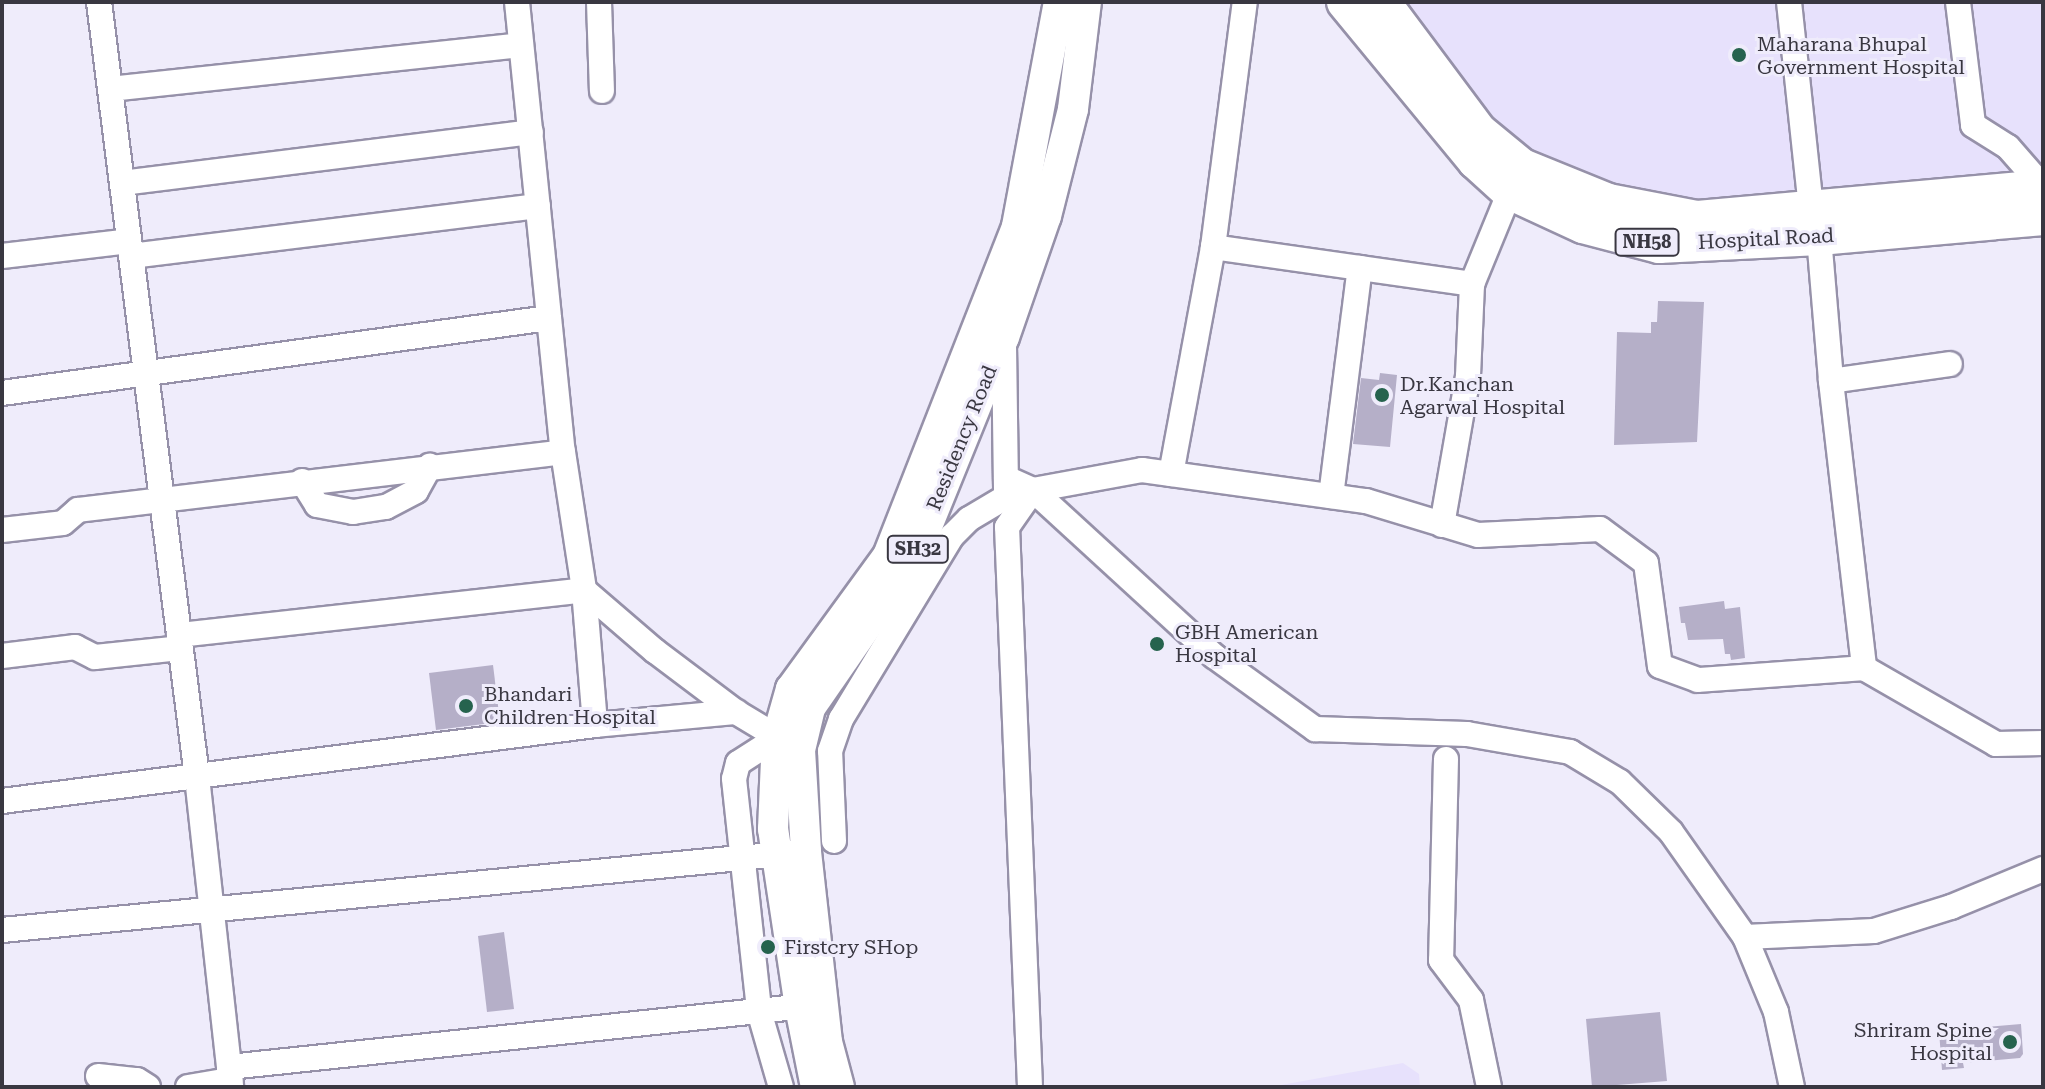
<!DOCTYPE html>
<html>
<head>
<meta charset="utf-8">
<style>
  body { margin:0 }
  #map { position:relative; width:2045px; height:1089px; overflow:hidden; background:#efecfb; font-family:"Roboto Serif",serif }
  div>[style] { position:absolute }
  .built>* { inset:0; background:#e7e1fc }
  .building>* { inset:0; background:#b5afc8 }
  .roads { filter:drop-shadow(2px 0 #9691a9) drop-shadow(-2px 0 #9691a9) drop-shadow(0 2px #9691a9) drop-shadow(0 -2px #9691a9) }
  .minor>* { height:24px; margin:-12px; padding:0 12px; transform-origin:12px; border-radius:12px; background:#fff }
  .major>* { height:30px; margin:-15px; padding:0 15px; transform-origin:15px; border-radius:15px; background:#fff }
  .highway>* { height:36px; margin:-18px; padding:0 18px; transform-origin:18px; border-radius:18px; background:#fff }
  .dots>* { width:22px; height:22px; translate:-50% -50%; box-sizing:border-box; border:4px solid #efecfb; border-radius:50% }
  span { translate:-50% -50%; white-space:nowrap; text-align:center; line-height:1.15; -webkit-text-stroke:6px #efecfb; paint-order:stroke }
  .shield-label span { padding:2px 6px; background:#efecfb; border:2px solid; border-radius:6px; -webkit-text-stroke-width:0 }
  .shield-label { font-size:18px; color:#393741; font-weight:700 }
  .poi-label { font-size:20px; color:#393741 }
  .left { translate:0 -50%; text-align:left }
  .right { translate:-100% -50%; text-align:right }
  .street-label { font-size:20px; color:#393741 }
  .frame { position:absolute; inset:0; border:4px solid #393741; pointer-events:none }
</style>
</head>
<body>
<div id="map">
  <div class="built">
    <i style="clip-path:polygon(1395px 2px,2043px 2px,2043px 174px,1729px 200px,1645px 198px,1536px 160px,1477px 109px)"></i>
    <i style="clip-path:polygon(1403px 1063px,1419px 1074px,1420px 1087px,1270px 1087px)"></i>
  </div>
  <div class="building">
    <i style="clip-path:polygon(1658px 301px,1704px 302px,1697px 442px,1614px 445px,1617px 332px,1651px 333px,1651px 322px,1657px 322px)"></i>
    <i style="clip-path:polygon(1380px 373px,1397px 375px,1390px 447px,1353px 444px,1361px 378px,1379px 380px)"></i>
    <i style="clip-path:polygon(1724px 601px,1725px 609px,1740px 607px,1745px 658px,1731px 660px,1730px 654px,1725px 654px,1723px 639px,1688px 640px,1685px 623px,1681px 623px,1679px 607px)"></i>
    <i style="clip-path:polygon(493px 665px,500px 722px,436px 730px,429px 673px)"></i>
    <i style="clip-path:polygon(504px 932px,514px 1009px,487px 1012px,478px 936px)"></i>
    <i style="clip-path:polygon(1660px 1012px,1667px 1081px,1592px 1087px,1586px 1019px)"></i>
    <i style="clip-path:polygon(2021px 1024px,2023px 1054px,2020px 1058px,1963px 1063px,1964px 1068px,1942px 1070px,1939px 1031px)"></i>
  </div>
  <div class="roads">
    <div class="minor">
      <i style="left:99px;top:2px;width:781px;rotate:82.79deg"></i>
      <i style="left:197px;top:777px;width:312px;rotate:83.7deg"></i>
      <i style="left:517px;top:2px;width:452px;rotate:84.2deg"></i>
      <i style="left:563px;top:452px;width:140px;rotate:81.3deg"></i>
      <i style="left:584px;top:590px;width:94px;rotate:40.7deg"></i>
      <i style="left:655px;top:651px;width:101px;rotate:37deg"></i>
      <i style="left:736px;top:712px;width:64px;rotate:31deg"></i>
      <i style="left:599px;top:2px;width:89px;rotate:88.1deg"></i>
      <i style="left:1789px;top:2px;width:207px;rotate:83.9deg"></i>
      <i style="left:1958px;top:2px;width:124px;rotate:83deg"></i>
      <i style="left:1973px;top:125px;width:41px;rotate:32.2deg"></i>
      <i style="left:2008px;top:147px;width:53px;rotate:48.8deg"></i>
      <i style="left:110px;top:89px;width:413px;rotate:-6.1deg"></i>
      <i style="left:122px;top:183px;width:412px;rotate:-7.1deg"></i>
      <i style="left:1819px;top:237px;width:144px;rotate:85.2deg"></i>
      <i style="left:1831px;top:381px;width:289px;rotate:83.4deg"></i>
      <i style="left:1864px;top:668px;width:152px;rotate:29.9deg"></i>
      <i style="left:1996px;top:744px;width:47px;rotate:-1.2deg"></i>
      <i style="left:1213px;top:247px;width:247px;rotate:-82.6deg"></i>
      <i style="left:2px;top:256px;width:128px;rotate:-6.7deg"></i>
      <i style="left:131px;top:256px;width:410px;rotate:-7deg"></i>
      <i style="left:1004px;top:345px;width:148px;rotate:89.2deg"></i>
      <i style="left:1831px;top:381px;width:120px;rotate:-8.1deg"></i>
      <i style="left:2px;top:393px;width:552px;rotate:-7.81deg"></i>
      <i style="left:1171px;top:474px;width:231px;rotate:-79.5deg"></i>
      <i style="left:1213px;top:247px;width:262px;rotate:8.1deg"></i>
      <i style="left:1472px;top:284px;width:113px;rotate:-67.7deg"></i>
      <i style="left:1006px;top:478px;width:30px;rotate:24deg"></i>
      <i style="left:1033px;top:490px;width:246px;rotate:42.5deg"></i>
      <i style="left:1214px;top:656px;width:125px;rotate:35.9deg"></i>
      <i style="left:1315px;top:729px;width:152px;rotate:1.9deg"></i>
      <i style="left:1467px;top:734px;width:105px;rotate:9.9deg"></i>
      <i style="left:1570px;top:752px;width:58px;rotate:31deg"></i>
      <i style="left:1620px;top:782px;width:71px;rotate:44.4deg"></i>
      <i style="left:1671px;top:832px;width:128px;rotate:54.8deg"></i>
      <i style="left:1745px;top:937px;width:81px;rotate:67.5deg"></i>
      <i style="left:1776px;top:1012px;width:77px;rotate:78deg"></i>
      <i style="left:302px;top:481px;width:28px;rotate:58deg"></i>
      <i style="left:317px;top:505px;width:37px;rotate:11deg"></i>
      <i style="left:353px;top:512px;width:33px;rotate:-9deg"></i>
      <i style="left:386px;top:507px;width:34px;rotate:-28deg"></i>
      <i style="left:416px;top:491px;width:29px;rotate:-61deg"></i>
      <i style="left:1331px;top:496px;width:230px;rotate:-82.8deg"></i>
      <i style="left:1442px;top:525px;width:151px;rotate:-80.1deg"></i>
      <i style="left:1468px;top:376px;width:92px;rotate:-87.5deg"></i>
      <i style="left:2px;top:530px;width:61px;rotate:-6.5deg"></i>
      <i style="left:63px;top:523px;width:20px;rotate:-41deg"></i>
      <i style="left:78px;top:510px;width:488px;rotate:-6.8deg"></i>
      <i style="left:179px;top:635px;width:407px;rotate:-6.3deg"></i>
      <i style="left:584px;top:590px;width:135px;rotate:85.3deg"></i>
      <i style="left:2px;top:656px;width:74px;rotate:-7deg"></i>
      <i style="left:75px;top:647px;width:22px;rotate:27deg"></i>
      <i style="left:95px;top:657px;width:85px;rotate:-6deg"></i>
      <i style="left:777px;top:738px;width:46px;rotate:147.3deg"></i>
      <i style="left:738px;top:763px;width:16px;rotate:104deg"></i>
      <i style="left:734px;top:779px;width:233px;rotate:83.8deg"></i>
      <i style="left:759px;top:1011px;width:79px;rotate:73.9deg"></i>
      <i style="left:1446px;top:759px;width:201px;rotate:91.4deg"></i>
      <i style="left:1441px;top:960px;width:50px;rotate:53.1deg"></i>
      <i style="left:1471px;top:1000px;width:89px;rotate:78.3deg"></i>
      <i style="left:2px;top:801px;width:598px;rotate:-7.3deg"></i>
      <i style="left:595px;top:725px;width:142px;rotate:-5.3deg"></i>
      <i style="left:834px;top:841px;width:90px;rotate:-92.5deg"></i>
      <i style="left:830px;top:751px;width:34px;rotate:-71deg"></i>
      <i style="left:841px;top:719px;width:214px;rotate:-58.8deg"></i>
      <i style="left:952px;top:536px;width:24px;rotate:-45deg"></i>
      <i style="left:969px;top:519px;width:43px;rotate:-30.7deg"></i>
      <i style="left:2px;top:930px;width:794px;rotate:-5.57deg"></i>
      <i style="left:1745px;top:937px;width:129px;rotate:-2.7deg"></i>
      <i style="left:1874px;top:931px;width:81px;rotate:-17.3deg"></i>
      <i style="left:1951px;top:907px;width:100px;rotate:-22.4deg"></i>
      <i style="left:229px;top:1067px;width:589px;rotate:-6.04deg"></i>
      <i style="left:98px;top:1076px;width:39px;rotate:6deg"></i>
      <i style="left:137px;top:1080px;width:13px;rotate:32deg"></i>
      <i style="left:188px;top:1087px;width:43px;rotate:-9.5deg"></i>
      <i style="left:1030px;top:1087px;width:560px;rotate:-92.35deg"></i>
      <i style="left:1007px;top:527px;width:45px;rotate:-54.9deg"></i>
      <i style="left:1033px;top:490px;width:111px;rotate:-10.4deg"></i>
      <i style="left:1142px;top:470px;width:226px;rotate:7.9deg"></i>
      <i style="left:1366px;top:501px;width:117px;rotate:16.9deg"></i>
      <i style="left:1478px;top:535px;width:122px;rotate:-2.8deg"></i>
      <i style="left:1600px;top:529px;width:57px;rotate:36.5deg"></i>
      <i style="left:1646px;top:563px;width:104px;rotate:82.3deg"></i>
      <i style="left:1660px;top:666px;width:40px;rotate:20.2deg"></i>
      <i style="left:1698px;top:680px;width:166px;rotate:-4.1deg"></i>
    </div>
    <div class="major">
      <i style="left:816px;top:1087px;width:82px;rotate:-101.3deg"></i>
      <i style="left:800px;top:1007px;width:180px;rotate:-98.6deg"></i>
      <i style="left:773px;top:829px;width:91px;rotate:-87.5deg"></i>
      <i style="left:777px;top:738px;width:51px;rotate:-74.1deg"></i>
      <i style="left:791px;top:689px;width:165px;rotate:-53.9deg"></i>
      <i style="left:888px;top:556px;width:354px;rotate:-68.6deg"></i>
      <i style="left:1017px;top:226px;width:228px;rotate:-79.4deg"></i>
      <i style="left:839px;top:1087px;width:47px;rotate:-104.9deg"></i>
      <i style="left:827px;top:1042px;width:192px;rotate:-96.3deg"></i>
      <i style="left:806px;top:851px;width:101px;rotate:-93.4deg"></i>
      <i style="left:800px;top:750px;width:43px;rotate:-76.6deg"></i>
      <i style="left:810px;top:708px;width:185px;rotate:-55.4deg"></i>
      <i style="left:915px;top:556px;width:236px;rotate:-67.9deg"></i>
      <i style="left:1004px;top:337px;width:128px;rotate:-70.9deg"></i>
      <i style="left:1046px;top:216px;width:110px;rotate:-75.8deg"></i>
      <i style="left:1073px;top:109px;width:108px;rotate:-83.1deg"></i>
    </div>
    <div class="highway">
      <i style="left:1345px;top:2px;width:206px;rotate:50.5deg"></i>
      <i style="left:1476px;top:161px;width:45px;rotate:42.3deg"></i>
      <i style="left:1509px;top:191px;width:81px;rotate:24.7deg"></i>
      <i style="left:1583px;top:225px;width:79px;rotate:14.7deg"></i>
      <i style="left:1659px;top:245px;width:160px;rotate:-2.9deg"></i>
      <i style="left:1819px;top:237px;width:225px;rotate:-5.1deg"></i>
      <i style="left:1382px;top:2px;width:161px;rotate:53.3deg"></i>
      <i style="left:1478px;top:131px;width:57px;rotate:39.3deg"></i>
      <i style="left:1522px;top:167px;width:93px;rotate:22.1deg"></i>
      <i style="left:1608px;top:202px;width:90px;rotate:10.9deg"></i>
      <i style="left:1696px;top:219px;width:348px;rotate:-5.1deg"></i>
    </div>
  </div>
  <div class="dots">
    <i style="left:1739px;top:55px;background:#26634e"></i>
    <i style="left:1382px;top:395px;background:#26634e"></i>
    <i style="left:1157px;top:644px;background:#26634e"></i>
    <i style="left:466px;top:706px;background:#26634e"></i>
    <i style="left:768px;top:947px;background:#26634e"></i>
    <i style="left:2010px;top:1042px;background:#26634e"></i>
  </div>
  <div class="shield-label">
    <span style="left:1647px;top:242px">NH58</span>
    <span style="left:918px;top:549px">SH32</span>
  </div>
  <div class="poi-label">
    <span class="left" style="left:1757px;top:56px">Maharana Bhupal<br>Government Hospital</span>
    <span class="left" style="left:1400px;top:396px">Dr.Kanchan<br>Agarwal Hospital</span>
    <span class="left" style="left:1175px;top:644px">GBH American<br>Hospital</span>
    <span class="left" style="left:484px;top:706px">Bhandari<br>Children Hospital</span>
    <span class="left" style="left:784px;top:947px">Firstcry SHop</span>
    <span class="right" style="left:1992px;top:1042px">Shriram Spine<br>Hospital</span>
  </div>
  <div class="street-label">
    <span style="left:1766px;top:239px;rotate:-3deg">Hospital Road</span>
    <span style="left:962px;top:438px;rotate:-68deg">Residency Road</span>
  </div>
  <div class="frame"></div>
</div>
</body>
</html>
